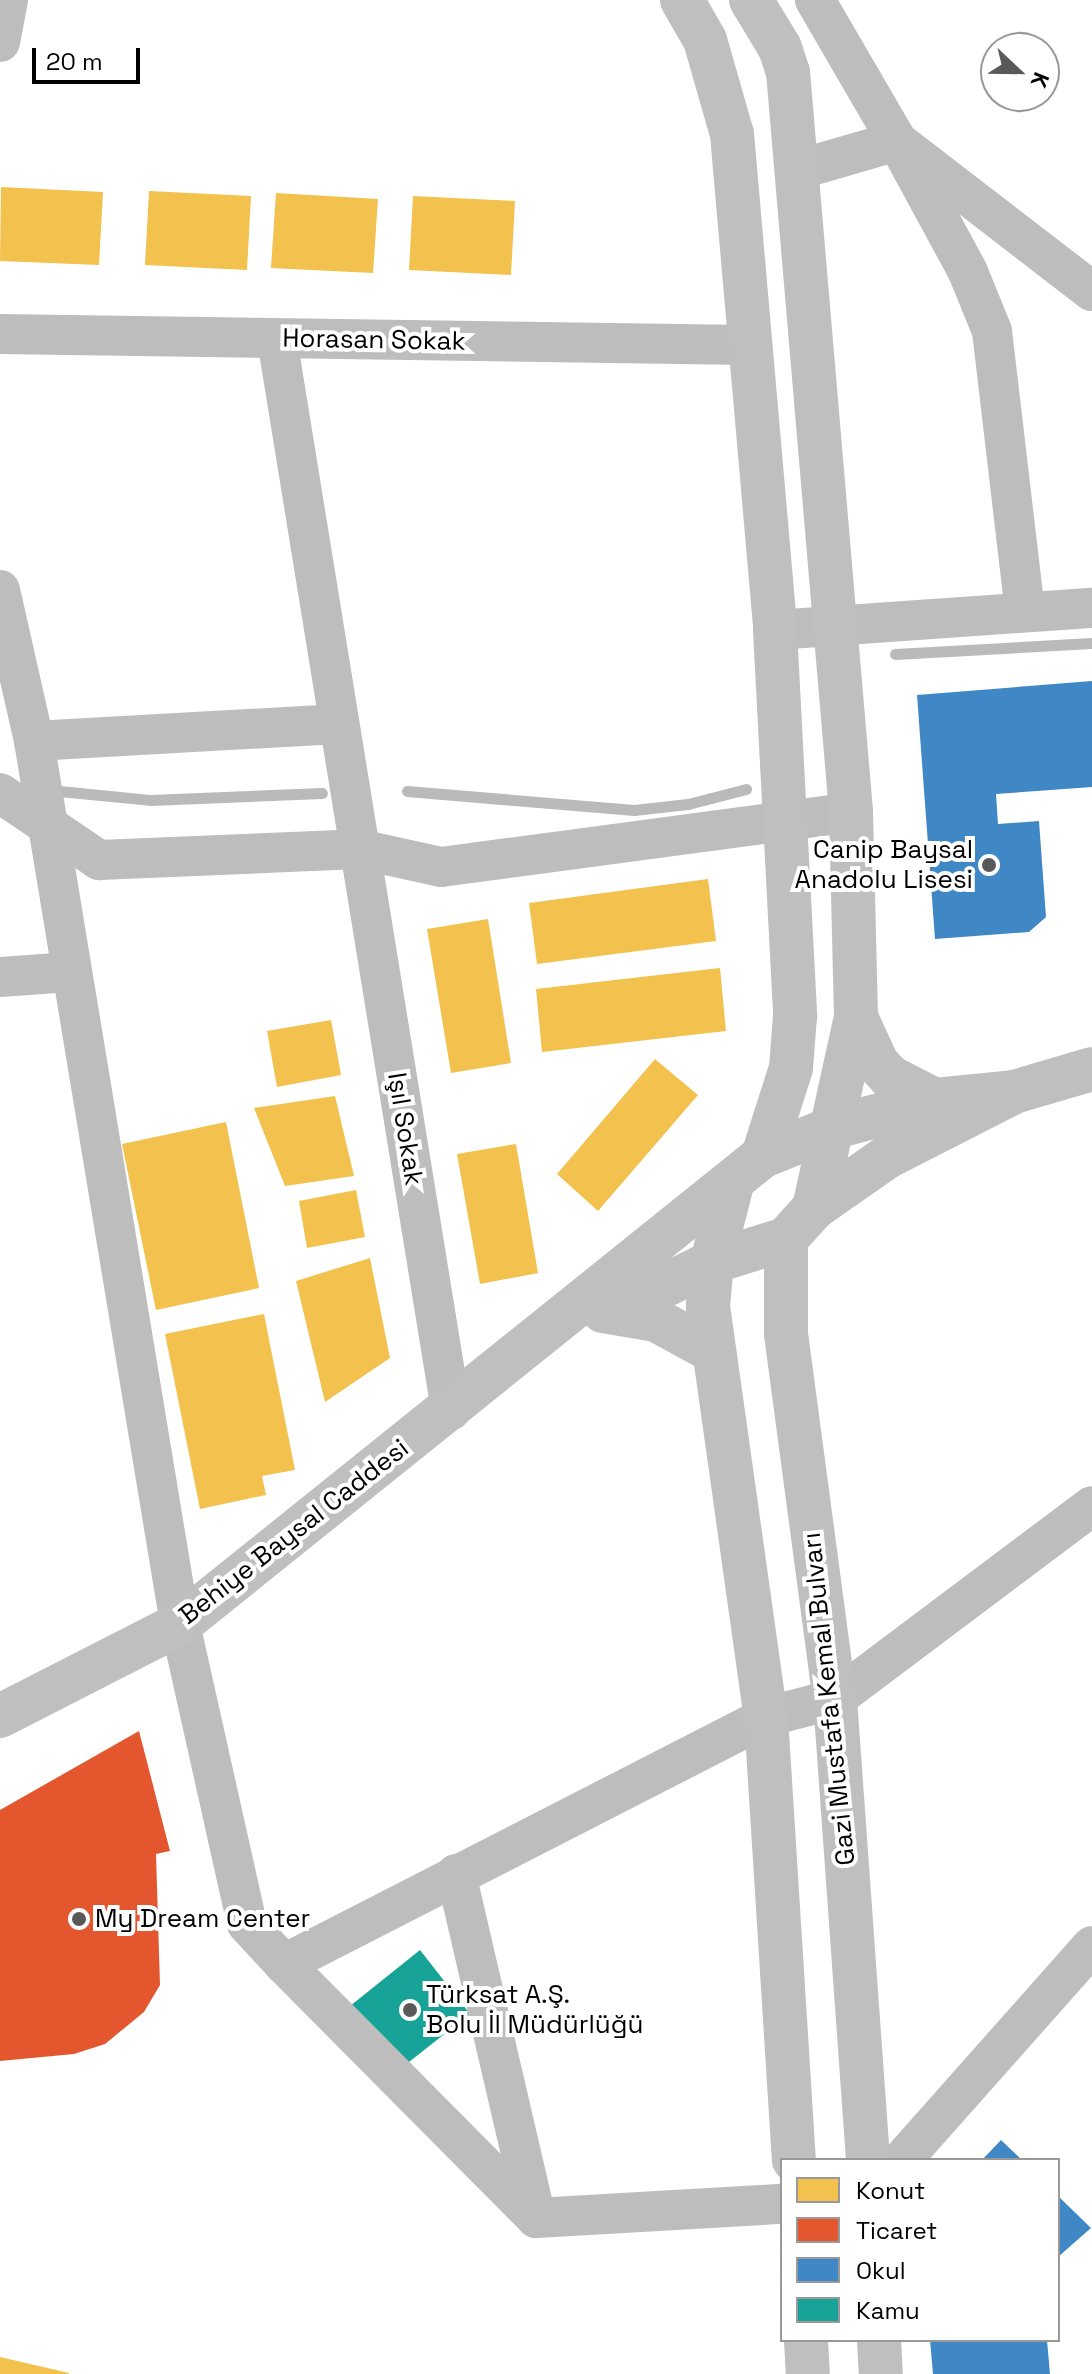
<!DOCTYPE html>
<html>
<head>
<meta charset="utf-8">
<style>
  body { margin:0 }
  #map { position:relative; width:1092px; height:2374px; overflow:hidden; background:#fff; font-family:"Space Grotesk",sans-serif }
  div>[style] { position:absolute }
  .homes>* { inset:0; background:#f2c14e }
  .shops>* { inset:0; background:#e4572e }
  .schools>* { inset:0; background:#3f88c5 }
  .public>* { inset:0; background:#17a398 }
  .stream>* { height:11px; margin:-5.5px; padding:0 5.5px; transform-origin:5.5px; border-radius:5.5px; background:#bababa }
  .street>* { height:40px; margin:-20px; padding:0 20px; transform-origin:20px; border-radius:20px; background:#bdbdbd }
  .secondary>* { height:44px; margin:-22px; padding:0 22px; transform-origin:22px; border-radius:22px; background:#bfbfbf }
  .dots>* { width:22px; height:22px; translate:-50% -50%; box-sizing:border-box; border:4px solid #fff; border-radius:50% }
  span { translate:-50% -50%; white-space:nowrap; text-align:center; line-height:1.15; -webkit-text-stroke:8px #fff; paint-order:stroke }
  .street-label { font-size:26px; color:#000 }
  .poi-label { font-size:26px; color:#000 }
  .right { translate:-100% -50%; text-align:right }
  .left { translate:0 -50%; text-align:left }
  .legend { position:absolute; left:780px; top:2158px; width:280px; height:184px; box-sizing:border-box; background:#fff; border:2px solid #999; margin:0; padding:10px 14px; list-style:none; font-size:24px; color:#000 }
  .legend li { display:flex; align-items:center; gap:16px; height:40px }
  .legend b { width:40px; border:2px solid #999 }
  .north { position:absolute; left:980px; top:32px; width:80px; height:80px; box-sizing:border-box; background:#fff; border:2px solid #999; border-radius:50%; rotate:112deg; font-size:22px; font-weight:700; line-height:32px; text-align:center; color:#000 }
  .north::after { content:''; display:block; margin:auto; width:28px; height:36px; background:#595959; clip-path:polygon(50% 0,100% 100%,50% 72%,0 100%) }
  .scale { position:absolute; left:32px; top:48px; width:108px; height:36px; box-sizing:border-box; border:4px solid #000; border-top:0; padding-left:10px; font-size:24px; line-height:28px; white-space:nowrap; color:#000; -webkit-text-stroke:6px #fff; paint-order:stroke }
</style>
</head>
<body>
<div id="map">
  <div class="homes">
    <i style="clip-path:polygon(1px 187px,103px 192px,99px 265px,0 261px)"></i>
    <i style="clip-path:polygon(149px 191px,251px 196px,247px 270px,145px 265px)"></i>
    <i style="clip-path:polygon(276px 193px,378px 199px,373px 273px,271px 268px)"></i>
    <i style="clip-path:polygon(413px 196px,515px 201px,511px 275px,409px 270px)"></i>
    <i style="clip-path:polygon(708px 879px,716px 941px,537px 964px,529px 903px)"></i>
    <i style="clip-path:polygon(488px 919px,511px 1063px,451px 1073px,427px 929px)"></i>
    <i style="clip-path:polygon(720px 968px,726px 1031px,542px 1052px,536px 989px)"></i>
    <i style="clip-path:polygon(331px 1020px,341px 1075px,277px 1087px,267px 1031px)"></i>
    <i style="clip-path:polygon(655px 1059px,698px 1095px,598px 1211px,557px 1174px)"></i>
    <i style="clip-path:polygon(335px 1096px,354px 1176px,285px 1186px,254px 1108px)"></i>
    <i style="clip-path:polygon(226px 1122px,259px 1288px,156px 1310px,122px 1144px)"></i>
    <i style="clip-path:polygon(516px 1144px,538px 1273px,480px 1284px,457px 1154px)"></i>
    <i style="clip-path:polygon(356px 1190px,365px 1237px,307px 1248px,299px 1201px)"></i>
    <i style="clip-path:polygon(370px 1258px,390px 1358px,325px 1402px,296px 1281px)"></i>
    <i style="clip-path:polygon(264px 1314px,295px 1470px,262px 1476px,266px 1495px,200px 1509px,165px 1334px)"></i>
    <i style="clip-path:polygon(0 2357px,69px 2373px,69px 2374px,0 2374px)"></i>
  </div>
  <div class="shops">
    <i style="clip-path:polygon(139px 1731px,170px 1851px,156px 1854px,160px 1985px,144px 2012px,105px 2044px,74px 2054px,0 2061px,0 1810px)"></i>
  </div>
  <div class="schools">
    <i style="clip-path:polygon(1092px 681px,1092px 787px,996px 794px,998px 824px,1039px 821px,1046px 917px,1029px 932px,935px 939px,917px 695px)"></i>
    <i style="clip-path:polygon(1001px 2140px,1022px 2160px,982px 2160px)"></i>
    <i style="clip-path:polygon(1058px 2196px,1091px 2228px,1058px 2257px)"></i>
    <i style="clip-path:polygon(930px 2340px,1047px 2340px,1050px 2374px,933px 2374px)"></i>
  </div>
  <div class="public">
    <i style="clip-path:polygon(420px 1950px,470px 2014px,400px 2069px,350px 2006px)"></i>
  </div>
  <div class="stream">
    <i style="left:895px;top:654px;width:197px;rotate:-3.2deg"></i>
    <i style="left:59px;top:791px;width:91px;rotate:5.6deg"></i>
    <i style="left:150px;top:800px;width:172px;rotate:-2.3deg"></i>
    <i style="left:407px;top:791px;width:228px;rotate:4.8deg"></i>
    <i style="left:634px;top:810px;width:54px;rotate:-6.3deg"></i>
    <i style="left:688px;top:804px;width:60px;rotate:-14.5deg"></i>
  </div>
  <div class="street">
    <i style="left:815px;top:0;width:163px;rotate:59.8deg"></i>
    <i style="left:897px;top:141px;width:246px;rotate:37.6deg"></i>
    <i style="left:0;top:42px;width:43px;rotate:-79.2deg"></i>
    <i style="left:797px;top:170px;width:104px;rotate:-16.2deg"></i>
    <i style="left:897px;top:141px;width:149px;rotate:61.5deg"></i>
    <i style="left:968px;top:272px;width:64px;rotate:67.9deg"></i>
    <i style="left:992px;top:331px;width:281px;rotate:83.3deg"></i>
    <i style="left:0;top:334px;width:747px;rotate:0.84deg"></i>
    <i style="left:277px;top:339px;width:1085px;rotate:80.77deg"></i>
    <i style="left:0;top:590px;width:155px;rotate:77.3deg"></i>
    <i style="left:34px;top:741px;width:895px;rotate:80.61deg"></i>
    <i style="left:180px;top:1624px;width:307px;rotate:77.4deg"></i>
    <i style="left:247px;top:1924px;width:54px;rotate:47.2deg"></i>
    <i style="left:284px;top:1964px;width:542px;rotate:-27.13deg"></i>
    <i style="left:766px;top:1717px;width:71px;rotate:-14.6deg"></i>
    <i style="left:835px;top:1699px;width:321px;rotate:-36.9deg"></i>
    <i style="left:775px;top:630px;width:318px;rotate:-4deg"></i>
    <i style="left:34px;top:741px;width:305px;rotate:-3.2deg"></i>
    <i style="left:0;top:793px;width:120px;rotate:34.1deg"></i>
    <i style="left:99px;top:860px;width:260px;rotate:-2.4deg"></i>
    <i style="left:359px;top:849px;width:84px;rotate:12.4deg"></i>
    <i style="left:441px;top:867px;width:414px;rotate:-7.6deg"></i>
    <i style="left:0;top:977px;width:70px;rotate:-4.1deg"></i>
    <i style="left:456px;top:1874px;width:352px;rotate:76.9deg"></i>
    <i style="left:284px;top:1964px;width:358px;rotate:45.2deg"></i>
    <i style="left:536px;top:2218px;width:246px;rotate:-3.3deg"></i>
    <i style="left:902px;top:2160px;width:286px;rotate:-48.4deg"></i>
  </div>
  <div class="secondary">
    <i style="left:682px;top:0;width:46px;rotate:60.1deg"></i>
    <i style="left:705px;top:40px;width:98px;rotate:74deg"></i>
    <i style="left:732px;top:134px;width:498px;rotate:85deg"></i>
    <i style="left:775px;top:630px;width:387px;rotate:87deg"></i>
    <i style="left:795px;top:1016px;width:52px;rotate:94.4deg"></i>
    <i style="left:791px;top:1068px;width:92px;rotate:107.7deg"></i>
    <i style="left:751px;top:0;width:56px;rotate:58.9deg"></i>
    <i style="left:780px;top:48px;width:25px;rotate:72deg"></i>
    <i style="left:788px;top:72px;width:743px;rotate:85.13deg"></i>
    <i style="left:851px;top:812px;width:205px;rotate:88.6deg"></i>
    <i style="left:856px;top:1017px;width:196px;rotate:102.4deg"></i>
    <i style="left:856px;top:1017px;width:51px;rotate:65.5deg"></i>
    <i style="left:877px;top:1063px;width:19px;rotate:47deg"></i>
    <i style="left:890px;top:1077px;width:51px;rotate:27.1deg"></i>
    <i style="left:732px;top:1184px;width:81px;rotate:104.4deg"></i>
    <i style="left:712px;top:1262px;width:44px;rotate:95.2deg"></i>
    <i style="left:708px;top:1306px;width:415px;rotate:82deg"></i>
    <i style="left:766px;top:1717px;width:444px;rotate:86.4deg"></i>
    <i style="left:786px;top:1239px;width:95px;rotate:90deg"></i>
    <i style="left:786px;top:1334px;width:368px;rotate:82.4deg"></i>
    <i style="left:835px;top:1699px;width:462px;rotate:85.9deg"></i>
    <i style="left:616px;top:1310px;width:107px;rotate:-26.6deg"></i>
    <i style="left:712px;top:1262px;width:77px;rotate:-17.3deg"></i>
    <i style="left:786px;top:1239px;width:42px;rotate:-47.9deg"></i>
    <i style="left:814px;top:1208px;width:89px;rotate:-34.9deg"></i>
    <i style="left:887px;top:1157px;width:143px;rotate:-27.1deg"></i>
    <i style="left:1014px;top:1092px;width:81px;rotate:-16.4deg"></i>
    <i style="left:603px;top:1311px;width:54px;rotate:9.6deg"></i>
    <i style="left:656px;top:1320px;width:63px;rotate:28.6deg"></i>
    <i style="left:0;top:1716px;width:202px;rotate:-27.1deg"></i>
    <i style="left:180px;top:1624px;width:748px;rotate:-38.76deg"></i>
    <i style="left:763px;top:1156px;width:78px;rotate:-21.9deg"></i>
    <i style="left:835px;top:1127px;width:104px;rotate:-15.1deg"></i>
    <i style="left:935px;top:1100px;width:79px;rotate:-5.8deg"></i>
    <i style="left:806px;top:2340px;width:34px;rotate:87deg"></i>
    <i style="left:879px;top:2340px;width:34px;rotate:87deg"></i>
  </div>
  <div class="dots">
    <i style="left:989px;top:865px;background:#595959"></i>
    <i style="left:79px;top:1919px;background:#595959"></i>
    <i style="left:410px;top:2010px;background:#595959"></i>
  </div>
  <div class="street-label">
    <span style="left:374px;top:340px;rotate:1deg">Horasan Sokak</span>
    <span style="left:405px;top:1129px;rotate:81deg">Işıl Sokak</span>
    <span style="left:294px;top:1532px;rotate:-38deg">Behiye Baysal Caddesi</span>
    <span style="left:829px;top:1699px;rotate:-96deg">Gazi Mustafa Kemal Bulvarı</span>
  </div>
  <div class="poi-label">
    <span class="right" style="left:973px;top:865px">Canip Baysal<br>Anadolu Lisesi</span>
    <span class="left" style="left:95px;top:1919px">My Dream Center</span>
    <span class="left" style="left:426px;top:2010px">Türksat A.Ş.<br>Bolu İl Müdürlüğü</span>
  </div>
  <ul class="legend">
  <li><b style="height:22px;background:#f2c14e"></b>Konut</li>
  <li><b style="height:22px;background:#e4572e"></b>Ticaret</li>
  <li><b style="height:22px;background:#3f88c5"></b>Okul</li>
  <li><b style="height:22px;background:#17a398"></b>Kamu</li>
  </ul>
  <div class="north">K</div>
  <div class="scale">20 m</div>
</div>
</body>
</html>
